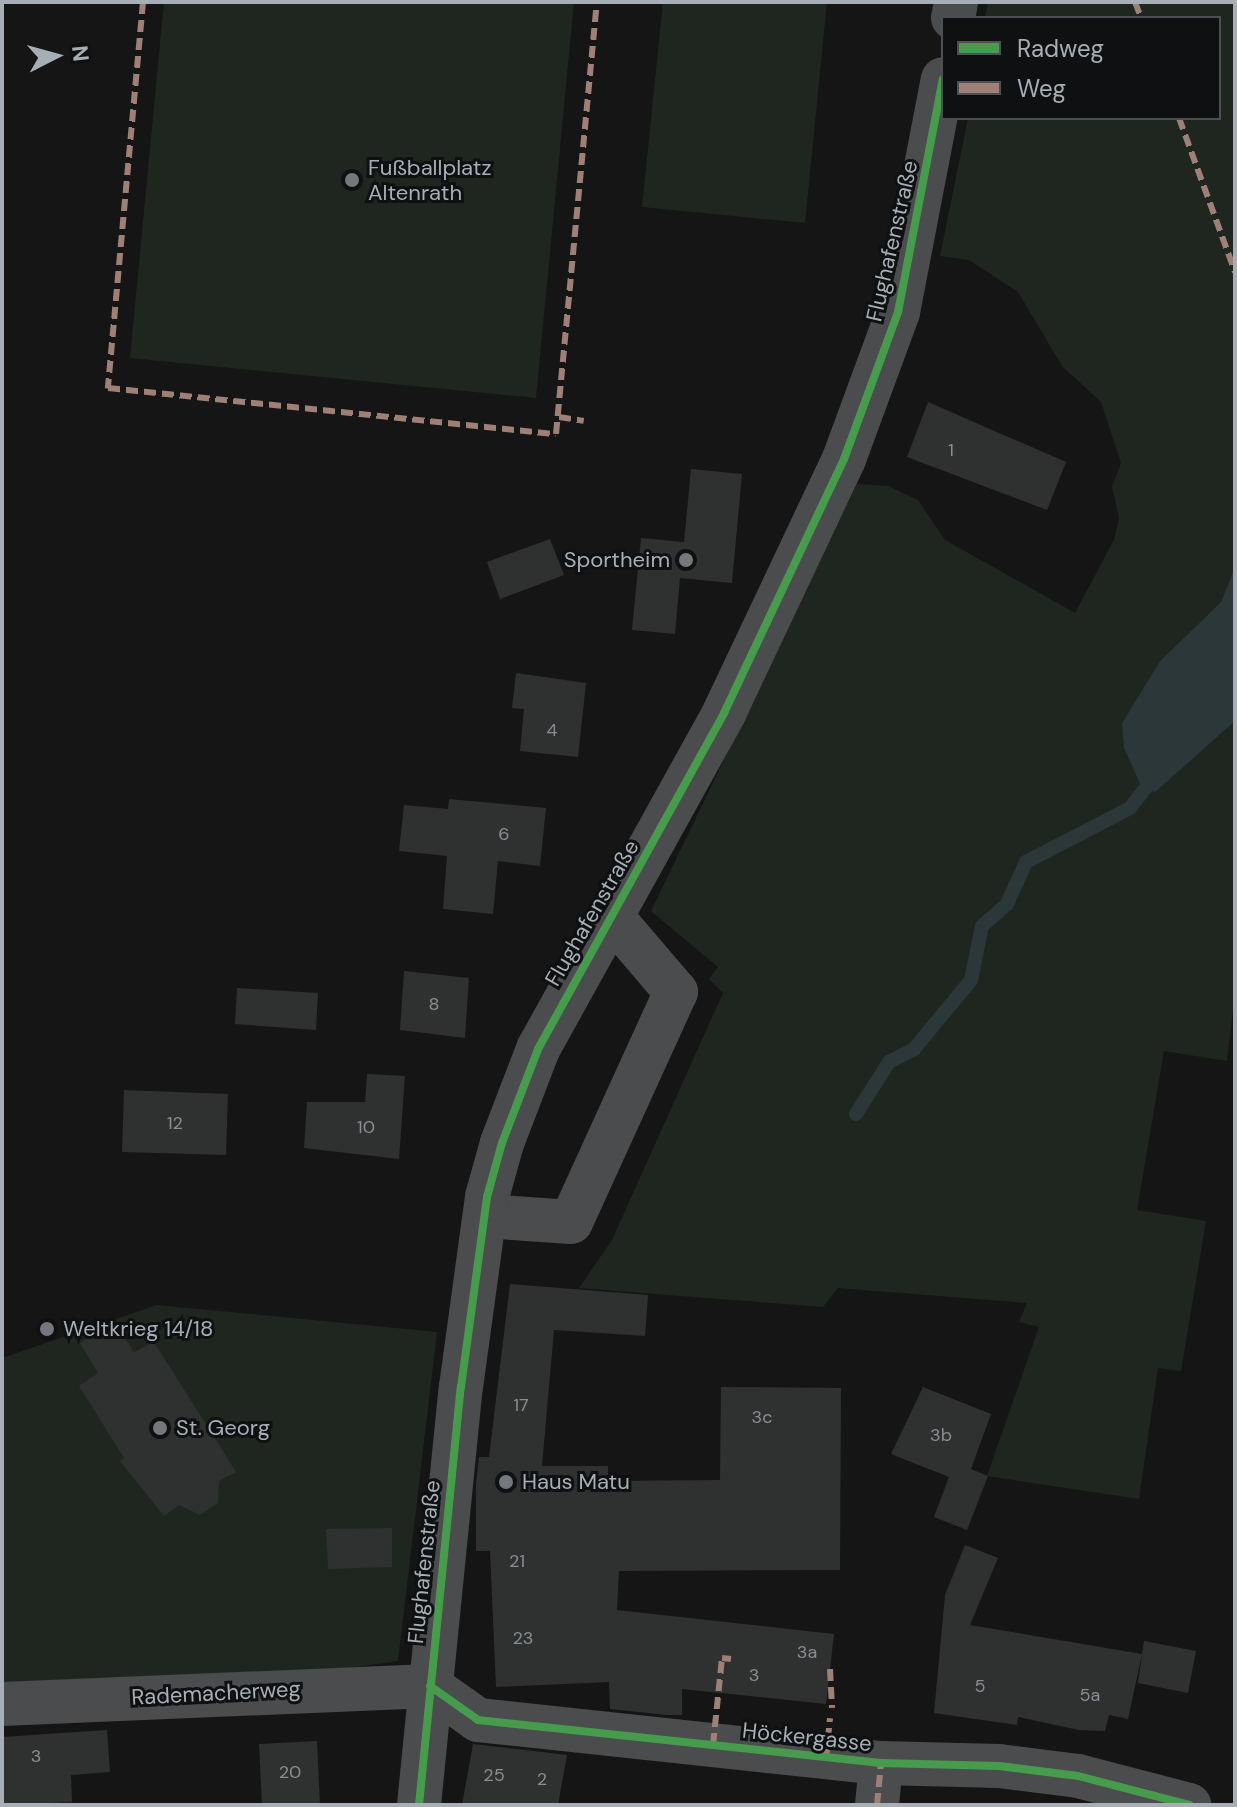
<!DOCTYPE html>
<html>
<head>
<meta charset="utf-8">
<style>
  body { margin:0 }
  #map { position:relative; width:1237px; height:1807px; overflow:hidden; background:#151515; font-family:"DM Sans",sans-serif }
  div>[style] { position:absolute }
  .green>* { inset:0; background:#1f261f }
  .water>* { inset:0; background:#2c373a }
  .stream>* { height:14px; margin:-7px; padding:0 7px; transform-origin:7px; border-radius:7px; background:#2c373a }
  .building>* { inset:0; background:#2f3030 }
  .minor>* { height:44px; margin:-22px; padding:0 22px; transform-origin:22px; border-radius:22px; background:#4a4c4e }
  .quiet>* { height:6px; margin-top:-3px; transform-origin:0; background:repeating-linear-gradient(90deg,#9e8076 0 12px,transparent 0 18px) }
  .cycleway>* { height:8px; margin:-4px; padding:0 4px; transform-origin:4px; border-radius:4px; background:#469c4c }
  .dots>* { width:22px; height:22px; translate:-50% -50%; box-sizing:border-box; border:4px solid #0f1011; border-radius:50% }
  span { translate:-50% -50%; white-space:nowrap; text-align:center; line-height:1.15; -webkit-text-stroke:6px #0f1011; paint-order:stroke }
  .number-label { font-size:18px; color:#898e94 }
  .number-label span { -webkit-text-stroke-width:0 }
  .poi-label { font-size:22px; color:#a7aeb6 }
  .left { translate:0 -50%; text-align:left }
  .right { translate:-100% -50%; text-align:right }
  .street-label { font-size:22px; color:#a7aeb6 }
  .frame { position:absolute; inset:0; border:4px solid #a7aeb6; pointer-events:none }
  .legend { position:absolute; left:941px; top:16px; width:280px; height:104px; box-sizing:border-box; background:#0f1011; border:2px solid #4c4f53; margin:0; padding:10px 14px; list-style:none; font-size:24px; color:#a7aeb6 }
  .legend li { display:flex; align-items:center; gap:16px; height:40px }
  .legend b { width:40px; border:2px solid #4c4f53 }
  .north { position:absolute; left:16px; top:16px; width:80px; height:80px; -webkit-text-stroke:6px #0f1011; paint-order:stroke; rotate:84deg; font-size:22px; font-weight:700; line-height:32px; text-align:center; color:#a7aeb6 }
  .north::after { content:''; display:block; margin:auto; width:28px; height:36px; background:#a7aeb6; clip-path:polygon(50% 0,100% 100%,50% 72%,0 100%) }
</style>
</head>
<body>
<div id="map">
  <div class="green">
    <i style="clip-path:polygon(164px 2px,574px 2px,536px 398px,130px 358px)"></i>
    <i style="clip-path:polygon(663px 2px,827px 2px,805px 223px,642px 207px)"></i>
    <i style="clip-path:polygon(988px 2px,1235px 2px,1235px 567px,1221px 602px,1160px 661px,1122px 723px,1211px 742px,1235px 721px,1235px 993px,1227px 1061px,1164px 1051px,1137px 1210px,1206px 1221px,1181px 1371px,1158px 1368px,1139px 1499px,987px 1476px,1039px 1327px,1019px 1322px,1027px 1303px,838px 1288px,823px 1307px,579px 1288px,612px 1240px,723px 993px,709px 979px,718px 967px,651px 911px,857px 484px,888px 486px,918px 500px,945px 540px,1075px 613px,1114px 540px,1119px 518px,1112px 487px,1121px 463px,1101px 402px,1062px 366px,1018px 292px,969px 260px,940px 256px,968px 118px,1219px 118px,1219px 18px,985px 18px)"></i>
    <i style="clip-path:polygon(157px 1305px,437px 1332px,398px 1661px,288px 1677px,2px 1684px,2px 1358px)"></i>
  </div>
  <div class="water">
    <i style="clip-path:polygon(1235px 567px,1235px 721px,1155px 792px,1143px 790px,1124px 748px,1122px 723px,1160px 661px,1221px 602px)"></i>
  </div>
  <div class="stream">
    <i style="left:856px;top:1114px;width:62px;rotate:-57.6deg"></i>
    <i style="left:889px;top:1062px;width:28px;rotate:-27deg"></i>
    <i style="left:914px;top:1049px;width:89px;rotate:-50.4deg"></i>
    <i style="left:971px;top:980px;width:55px;rotate:-78.5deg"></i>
    <i style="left:982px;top:926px;width:33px;rotate:-41deg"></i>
    <i style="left:1007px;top:904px;width:46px;rotate:-65.7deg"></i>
    <i style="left:1026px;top:862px;width:117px;rotate:-27.4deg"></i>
    <i style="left:1130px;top:808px;width:41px;rotate:-52deg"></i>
  </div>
  <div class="building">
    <i style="clip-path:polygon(928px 402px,1066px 462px,1047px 510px,907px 457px)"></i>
    <i style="clip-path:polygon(691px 469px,742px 474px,732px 583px,680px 578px,675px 634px,632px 630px,641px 538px,684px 542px)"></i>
    <i style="clip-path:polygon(550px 539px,564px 575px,500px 599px,487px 562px)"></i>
    <i style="clip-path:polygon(516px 673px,586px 683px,578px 757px,520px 751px,524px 709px,512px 708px)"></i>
    <i style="clip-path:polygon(449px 799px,546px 808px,540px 866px,498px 861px,493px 914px,443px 909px,447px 856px,399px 851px,404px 805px,448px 809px)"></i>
    <i style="clip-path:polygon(404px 971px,469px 978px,465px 1038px,400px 1030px)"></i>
    <i style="clip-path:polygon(237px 988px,318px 993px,316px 1030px,235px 1024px)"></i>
    <i style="clip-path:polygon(367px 1074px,405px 1076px,399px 1159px,304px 1148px,307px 1102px,365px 1102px)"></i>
    <i style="clip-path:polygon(124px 1090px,228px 1094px,226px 1155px,122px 1152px)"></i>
    <i style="clip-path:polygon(510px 1284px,648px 1295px,645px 1336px,554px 1330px,542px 1466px,608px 1466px,608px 1481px,720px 1480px,721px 1387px,841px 1388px,840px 1570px,619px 1571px,617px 1610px,834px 1634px,826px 1704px,682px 1689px,682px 1715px,667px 1715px,610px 1709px,609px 1682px,496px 1687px,490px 1551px,476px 1551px,476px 1484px,479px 1457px,489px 1457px)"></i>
    <i style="clip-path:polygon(115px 1322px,134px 1352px,154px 1342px,236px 1472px,219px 1481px,218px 1503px,200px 1515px,179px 1505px,164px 1516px,120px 1461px,124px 1458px,79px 1386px,98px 1373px,80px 1343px)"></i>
    <i style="clip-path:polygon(923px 1387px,991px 1414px,971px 1469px,988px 1476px,967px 1530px,934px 1517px,949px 1477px,891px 1454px)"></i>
    <i style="clip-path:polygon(392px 1528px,392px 1567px,328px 1569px,326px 1529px)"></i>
    <i style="clip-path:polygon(965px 1545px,998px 1558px,970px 1625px,1142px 1654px,1128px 1719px,1109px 1715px,1105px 1731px,1079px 1730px,1018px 1717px,1017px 1725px,934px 1713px,945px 1595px)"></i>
    <i style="clip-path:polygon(1144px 1641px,1196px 1651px,1188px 1693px,1138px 1683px)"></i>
    <i style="clip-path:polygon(107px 1730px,110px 1772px,71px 1775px,72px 1802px,2px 1805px,2px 1737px)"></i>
    <i style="clip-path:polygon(317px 1741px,320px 1805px,262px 1805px,259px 1744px)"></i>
    <i style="clip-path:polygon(473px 1744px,567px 1755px,558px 1805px,462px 1805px)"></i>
  </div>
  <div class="minor">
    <i style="left:953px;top:18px;width:16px;rotate:-79deg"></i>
    <i style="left:485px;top:1216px;width:86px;rotate:4deg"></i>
    <i style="left:571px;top:1222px;width:253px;rotate:-65.5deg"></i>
    <i style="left:676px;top:992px;width:100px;rotate:-130.5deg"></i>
    <i style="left:430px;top:1686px;width:59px;rotate:35.3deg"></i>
    <i style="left:478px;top:1720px;width:405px;rotate:6.1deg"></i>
    <i style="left:881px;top:1763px;width:118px;rotate:1.5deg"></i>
    <i style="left:999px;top:1766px;width:80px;rotate:7.2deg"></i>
    <i style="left:1078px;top:1776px;width:115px;rotate:14.6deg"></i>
    <i style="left:2px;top:1704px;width:428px;rotate:-2.4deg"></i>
    <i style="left:419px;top:1805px;width:420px;rotate:-84.3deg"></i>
    <i style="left:461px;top:1387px;width:192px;rotate:-82.2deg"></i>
    <i style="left:487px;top:1197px;width:56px;rotate:-74.5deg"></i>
    <i style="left:502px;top:1143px;width:101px;rotate:-69deg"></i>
    <i style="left:538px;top:1049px;width:384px;rotate:-61deg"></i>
    <i style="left:724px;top:713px;width:281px;rotate:-64.7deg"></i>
    <i style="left:844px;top:459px;width:157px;rotate:-69.8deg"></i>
    <i style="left:898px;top:312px;width:237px;rotate:-79.1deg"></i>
    <i style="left:877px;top:1805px;width:42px;rotate:-84.6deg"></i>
  </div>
  <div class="quiet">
    <i style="left:143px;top:2px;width:388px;rotate:95.2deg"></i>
    <i style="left:108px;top:388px;width:450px;rotate:5.9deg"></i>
    <i style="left:556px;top:434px;width:434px;rotate:-84.6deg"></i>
    <i style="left:1135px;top:2px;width:17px;rotate:69deg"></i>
    <i style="left:1179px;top:118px;width:164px;rotate:70deg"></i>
    <i style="left:559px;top:417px;width:25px;rotate:9deg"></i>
    <i style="left:830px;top:1669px;width:39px;rotate:87deg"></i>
    <i style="left:713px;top:1745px;width:87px;rotate:-84.1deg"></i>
    <i style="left:722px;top:1658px;width:9px;rotate:6deg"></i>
    <i style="left:826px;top:1758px;width:40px;rotate:-84.3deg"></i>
    <i style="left:877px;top:1805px;width:42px;rotate:-84.6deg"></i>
  </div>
  <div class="cycleway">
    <i style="left:430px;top:1686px;width:59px;rotate:35.3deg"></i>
    <i style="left:478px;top:1720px;width:405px;rotate:6.1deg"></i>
    <i style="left:881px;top:1763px;width:118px;rotate:1.5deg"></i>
    <i style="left:999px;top:1766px;width:80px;rotate:7.2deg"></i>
    <i style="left:1078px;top:1776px;width:115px;rotate:14.6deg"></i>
    <i style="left:419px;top:1805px;width:420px;rotate:-84.3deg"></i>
    <i style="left:461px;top:1387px;width:192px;rotate:-82.2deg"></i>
    <i style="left:487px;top:1197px;width:56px;rotate:-74.5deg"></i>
    <i style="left:502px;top:1143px;width:101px;rotate:-69deg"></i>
    <i style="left:538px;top:1049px;width:384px;rotate:-61deg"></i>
    <i style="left:724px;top:713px;width:281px;rotate:-64.7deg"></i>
    <i style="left:844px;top:459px;width:157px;rotate:-69.8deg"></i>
    <i style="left:898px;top:312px;width:237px;rotate:-79.1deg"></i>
  </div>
  <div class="dots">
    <i style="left:352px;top:180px;background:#74787e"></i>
    <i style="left:686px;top:560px;background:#74787e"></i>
    <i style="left:47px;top:1329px;background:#74787e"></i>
    <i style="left:160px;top:1428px;background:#74787e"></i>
    <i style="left:506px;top:1482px;background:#74787e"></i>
  </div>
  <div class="number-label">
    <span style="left:951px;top:450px">1</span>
    <span style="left:552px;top:730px">4</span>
    <span style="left:504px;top:834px">6</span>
    <span style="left:434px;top:1004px">8</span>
    <span style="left:175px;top:1123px">12</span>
    <span style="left:366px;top:1127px">10</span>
    <span style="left:521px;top:1405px">17</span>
    <span style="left:762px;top:1417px">3c</span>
    <span style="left:941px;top:1435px">3b</span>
    <span style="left:517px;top:1561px">21</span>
    <span style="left:523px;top:1638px">23</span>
    <span style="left:807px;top:1652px">3a</span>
    <span style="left:754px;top:1675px">3</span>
    <span style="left:980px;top:1686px">5</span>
    <span style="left:1090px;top:1695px">5a</span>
    <span style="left:36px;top:1756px">3</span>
    <span style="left:290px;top:1772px">20</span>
    <span style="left:494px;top:1775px">25</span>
    <span style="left:542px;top:1779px">2</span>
  </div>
  <div class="poi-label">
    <span class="left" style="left:368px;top:180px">Fußballplatz<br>Altenrath</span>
    <span class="right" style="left:670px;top:560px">Sportheim</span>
    <span class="left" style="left:63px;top:1329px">Weltkrieg 14/18</span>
    <span class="left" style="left:176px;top:1428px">St. Georg</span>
    <span class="left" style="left:522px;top:1482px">Haus Matu</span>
  </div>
  <div class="street-label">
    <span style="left:892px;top:241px;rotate:-77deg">Flughafenstraße</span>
    <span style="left:592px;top:913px;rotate:-60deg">Flughafenstraße</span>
    <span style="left:424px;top:1562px;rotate:-84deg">Flughafenstraße</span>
    <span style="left:216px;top:1693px;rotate:-3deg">Rademacherweg</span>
    <span style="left:807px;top:1737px;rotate:6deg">Höckergasse</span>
  </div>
  <div class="frame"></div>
  <ul class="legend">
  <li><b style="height:10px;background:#469c4c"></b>Radweg</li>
  <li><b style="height:10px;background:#9e8076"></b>Weg</li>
  </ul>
  <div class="north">N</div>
</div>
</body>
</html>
